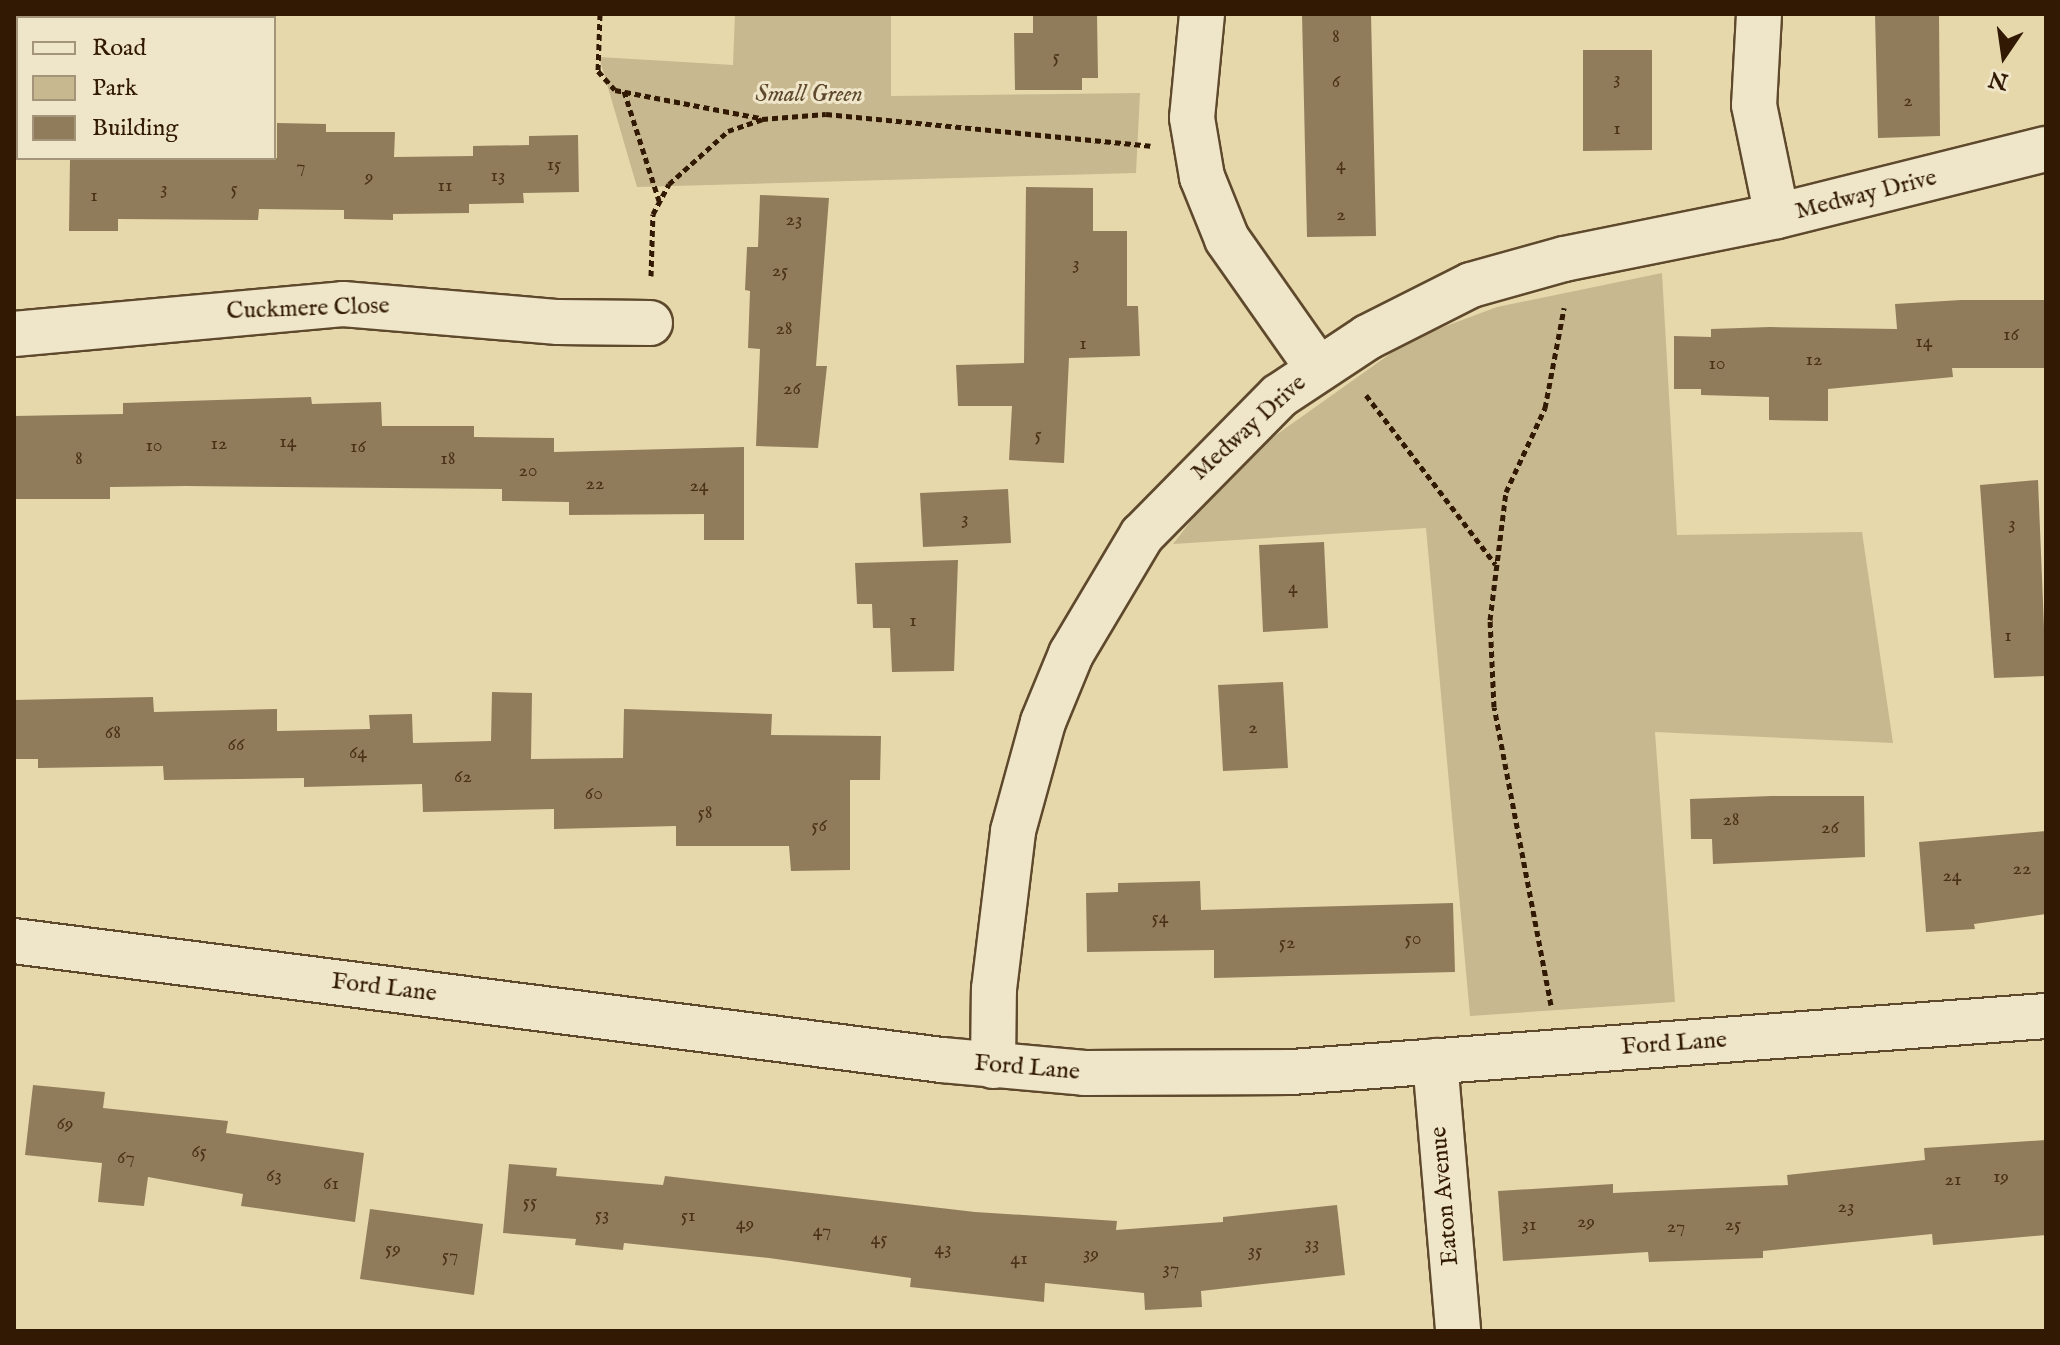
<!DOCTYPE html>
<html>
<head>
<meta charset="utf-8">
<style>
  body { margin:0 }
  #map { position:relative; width:2060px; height:1345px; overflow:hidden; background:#e7d8ac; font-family:"IM FELL English",serif }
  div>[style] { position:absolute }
  .green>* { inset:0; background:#c8b88f }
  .building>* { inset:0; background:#907c5b }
  .path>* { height:5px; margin-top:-2.5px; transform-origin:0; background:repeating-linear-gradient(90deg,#321903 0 6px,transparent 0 10px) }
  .roads { filter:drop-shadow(2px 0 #5f492d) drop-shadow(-2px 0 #5f492d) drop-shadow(0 2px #5f492d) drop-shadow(0 -2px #5f492d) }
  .minor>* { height:44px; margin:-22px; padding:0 22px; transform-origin:22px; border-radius:22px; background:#efe6c9 }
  span { translate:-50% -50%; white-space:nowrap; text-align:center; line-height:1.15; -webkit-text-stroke:6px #efe6c9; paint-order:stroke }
  .number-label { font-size:20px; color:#4a3219 }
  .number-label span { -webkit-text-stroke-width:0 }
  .park-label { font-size:24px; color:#5f492d; font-style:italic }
  .street-label { font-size:24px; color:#321903 }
  .frame { position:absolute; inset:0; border:16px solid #321903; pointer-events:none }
  .legend { position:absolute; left:16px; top:16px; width:260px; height:144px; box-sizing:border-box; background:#efe6c9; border:2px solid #a3947a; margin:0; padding:10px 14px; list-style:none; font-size:24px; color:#321903 }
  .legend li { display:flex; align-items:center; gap:16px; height:40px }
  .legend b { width:40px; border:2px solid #a3947a }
  .north { position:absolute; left:1964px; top:16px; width:80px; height:80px; -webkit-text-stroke:6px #efe6c9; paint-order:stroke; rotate:193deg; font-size:22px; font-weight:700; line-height:32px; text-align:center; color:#321903 }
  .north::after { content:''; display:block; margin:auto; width:28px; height:36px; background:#321903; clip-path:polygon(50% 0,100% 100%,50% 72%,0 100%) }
</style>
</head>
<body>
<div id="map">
  <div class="green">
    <i style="clip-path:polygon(735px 14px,891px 14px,891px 96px,1140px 93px,1136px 173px,637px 187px,599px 57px,733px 65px)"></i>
    <i style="clip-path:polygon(1662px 273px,1677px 535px,1862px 532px,1893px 743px,1655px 732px,1675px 1002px,1470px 1016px,1426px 528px,1173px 544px,1234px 465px,1411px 339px,1497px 307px)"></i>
  </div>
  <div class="building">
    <i style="clip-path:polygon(1033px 14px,1097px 14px,1098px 78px,1082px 78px,1082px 90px,1015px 90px,1014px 33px,1033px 33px)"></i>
    <i style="clip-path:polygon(1302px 14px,1371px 14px,1376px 236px,1307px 237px)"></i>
    <i style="clip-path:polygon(1875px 14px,1939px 14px,1940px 136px,1878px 138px)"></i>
    <i style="clip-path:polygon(1583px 50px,1652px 50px,1652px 150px,1583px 151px)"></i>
    <i style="clip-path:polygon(277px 123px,326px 124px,326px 132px,395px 132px,394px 157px,473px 156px,473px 146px,529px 145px,529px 136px,578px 135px,579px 192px,523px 193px,524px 203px,469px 204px,469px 213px,393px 214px,393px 220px,344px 219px,344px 210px,259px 209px,258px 220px,118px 219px,118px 231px,69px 231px,70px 158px,277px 158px)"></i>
    <i style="clip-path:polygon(1026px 187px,1093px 188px,1093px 231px,1127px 231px,1127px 306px,1138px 306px,1140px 356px,1069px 358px,1064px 463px,1009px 460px,1012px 406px,958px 406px,956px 365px,1024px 363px)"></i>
    <i style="clip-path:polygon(760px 195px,829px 198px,816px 366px,827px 366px,818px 448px,756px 446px,760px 349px,748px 348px,750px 291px,745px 290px,747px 247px,758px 247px)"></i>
    <i style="clip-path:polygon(1961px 300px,2046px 300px,2046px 368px,1952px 368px,1953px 377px,1828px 389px,1828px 421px,1769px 420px,1769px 397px,1701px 395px,1701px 389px,1674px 389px,1674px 336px,1711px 337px,1711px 329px,1770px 327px,1897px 329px,1895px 304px)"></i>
    <i style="clip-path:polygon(311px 397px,312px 404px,381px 402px,382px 426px,474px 426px,474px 437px,554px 438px,554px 452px,744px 447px,744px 540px,704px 540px,704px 514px,569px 515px,569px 502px,502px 501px,502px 489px,186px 486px,110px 487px,110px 499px,14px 499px,14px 416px,123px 414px,123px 403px)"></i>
    <i style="clip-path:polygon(2038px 480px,2046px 676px,1994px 678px,1980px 485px)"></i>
    <i style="clip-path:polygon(1008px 489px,1011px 543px,923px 547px,920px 493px)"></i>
    <i style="clip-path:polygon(1324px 542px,1328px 628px,1263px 632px,1259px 545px)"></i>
    <i style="clip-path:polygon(958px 560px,954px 671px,892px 672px,890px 628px,873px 628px,872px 604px,857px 604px,855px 563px)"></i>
    <i style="clip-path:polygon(1283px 682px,1288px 768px,1223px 771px,1218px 685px)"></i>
    <i style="clip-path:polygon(492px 692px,532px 693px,531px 759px,623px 758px,624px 709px,772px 714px,771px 735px,881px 736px,880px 780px,850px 780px,850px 870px,791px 871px,789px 846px,676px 846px,676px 826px,554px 829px,554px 809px,423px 812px,422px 784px,304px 787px,304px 778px,164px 780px,163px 766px,38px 768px,38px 759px,14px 759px,14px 700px,153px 697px,154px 712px,277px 709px,277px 731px,370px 729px,369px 715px,412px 714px,413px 743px,491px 741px)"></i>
    <i style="clip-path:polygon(1771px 796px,1864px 796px,1865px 857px,1713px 864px,1712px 839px,1691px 839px,1690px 799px)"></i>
    <i style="clip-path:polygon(2046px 831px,2046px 914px,1974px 924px,1975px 929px,1926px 932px,1919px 842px)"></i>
    <i style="clip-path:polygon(1200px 881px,1201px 910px,1453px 903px,1455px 972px,1214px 978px,1214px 950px,1087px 952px,1086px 893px,1118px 892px,1118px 883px)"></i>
    <i style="clip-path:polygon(33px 1085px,105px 1092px,103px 1108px,228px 1121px,226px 1133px,364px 1153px,355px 1222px,241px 1206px,243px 1194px,148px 1177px,144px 1206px,98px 1202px,102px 1163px,25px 1155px)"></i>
    <i style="clip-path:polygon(2046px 1140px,2046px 1235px,1933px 1245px,1932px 1234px,1763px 1251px,1763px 1258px,1649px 1262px,1648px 1252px,1503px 1261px,1498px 1191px,1613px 1184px,1613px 1193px,1788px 1185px,1787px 1175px,1925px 1160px,1924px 1148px)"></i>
    <i style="clip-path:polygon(509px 1164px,557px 1168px,556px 1176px,663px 1185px,665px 1176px,975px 1212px,1117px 1221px,1116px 1230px,1223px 1222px,1223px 1217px,1337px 1205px,1345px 1275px,1201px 1291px,1202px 1307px,1145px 1310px,1144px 1293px,1045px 1283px,1044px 1302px,910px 1287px,911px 1278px,769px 1258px,624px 1243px,623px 1250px,575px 1245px,576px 1239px,503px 1233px)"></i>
    <i style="clip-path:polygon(370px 1209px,483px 1224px,474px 1295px,360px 1279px)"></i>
  </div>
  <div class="path">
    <i style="left:600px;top:14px;width:57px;rotate:92deg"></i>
    <i style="left:598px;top:71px;width:25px;rotate:48deg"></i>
    <i style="left:615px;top:90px;width:149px;rotate:10.9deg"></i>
    <i style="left:624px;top:91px;width:115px;rotate:72.3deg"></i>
    <i style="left:651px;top:276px;width:62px;rotate:-88.2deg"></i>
    <i style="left:653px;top:214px;width:34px;rotate:-62deg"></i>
    <i style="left:669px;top:184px;width:79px;rotate:-41.9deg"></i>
    <i style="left:728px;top:131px;width:36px;rotate:-19deg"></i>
    <i style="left:762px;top:119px;width:64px;rotate:-4.5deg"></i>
    <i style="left:826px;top:114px;width:326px;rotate:5.6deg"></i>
    <i style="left:1366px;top:395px;width:213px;rotate:52.6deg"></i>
    <i style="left:1551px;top:1005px;width:303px;rotate:-100.8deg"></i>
    <i style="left:1494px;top:707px;width:87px;rotate:-92.6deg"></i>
    <i style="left:1490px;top:620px;width:129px;rotate:-82.9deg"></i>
    <i style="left:1506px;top:492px;width:93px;rotate:-65.1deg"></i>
    <i style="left:1545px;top:408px;width:102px;rotate:-79.2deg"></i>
  </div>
  <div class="roads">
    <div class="minor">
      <i style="left:1202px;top:14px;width:104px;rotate:95.5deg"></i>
      <i style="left:1192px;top:118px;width:60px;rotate:80.4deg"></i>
      <i style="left:1202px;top:177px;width:67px;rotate:68deg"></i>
      <i style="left:1227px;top:239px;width:156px;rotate:54.9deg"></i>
      <i style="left:1759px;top:14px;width:91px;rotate:93.1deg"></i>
      <i style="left:1754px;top:105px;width:113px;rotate:78.3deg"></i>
      <i style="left:14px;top:334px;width:330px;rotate:-5.2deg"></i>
      <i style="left:343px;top:304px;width:216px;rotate:4.8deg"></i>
      <i style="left:558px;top:322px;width:92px;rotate:0.6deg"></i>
      <i style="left:14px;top:941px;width:936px;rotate:7.31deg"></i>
      <i style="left:942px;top:1060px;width:143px;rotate:5.2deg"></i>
      <i style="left:1084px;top:1073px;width:208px;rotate:-0.3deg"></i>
      <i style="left:1292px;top:1072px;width:756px;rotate:-4.25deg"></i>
      <i style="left:1435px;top:1061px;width:271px;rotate:85.1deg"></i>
      <i style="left:993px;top:1066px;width:77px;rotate:-89.3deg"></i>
      <i style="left:994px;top:989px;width:159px;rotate:-83.1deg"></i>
      <i style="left:1013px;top:831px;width:113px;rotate:-74.6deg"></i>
      <i style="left:1043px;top:722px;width:74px;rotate:-67.6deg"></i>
      <i style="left:1071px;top:654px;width:139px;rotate:-59.2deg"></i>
      <i style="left:1142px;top:535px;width:195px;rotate:-45.4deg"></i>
      <i style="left:1279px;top:396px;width:107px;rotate:-33.5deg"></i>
      <i style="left:1368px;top:337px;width:115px;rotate:-26.8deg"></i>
      <i style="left:1471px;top:285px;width:97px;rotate:-15.6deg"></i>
      <i style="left:1564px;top:259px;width:217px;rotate:-11.4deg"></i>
      <i style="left:1777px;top:216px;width:277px;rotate:-14deg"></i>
    </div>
  </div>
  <div class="number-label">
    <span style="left:1336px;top:36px">8</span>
    <span style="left:1056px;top:56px">5</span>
    <span style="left:1617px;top:78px">3</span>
    <span style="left:1336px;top:81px">6</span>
    <span style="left:1908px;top:100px">2</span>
    <span style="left:1617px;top:128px">1</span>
    <span style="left:554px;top:164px">15</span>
    <span style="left:1341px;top:164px">4</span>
    <span style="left:301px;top:166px">7</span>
    <span style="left:498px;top:175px">13</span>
    <span style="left:369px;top:176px">9</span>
    <span style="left:445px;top:185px">11</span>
    <span style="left:164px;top:188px">3</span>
    <span style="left:234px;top:188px">5</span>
    <span style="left:94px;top:195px">1</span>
    <span style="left:1341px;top:214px">2</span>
    <span style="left:794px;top:219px">23</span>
    <span style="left:1076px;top:263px">3</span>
    <span style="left:780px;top:270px">25</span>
    <span style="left:784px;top:328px">28</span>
    <span style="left:2011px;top:334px">16</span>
    <span style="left:1924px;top:341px">14</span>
    <span style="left:1083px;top:343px">1</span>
    <span style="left:1814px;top:359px">12</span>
    <span style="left:1717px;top:363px">10</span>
    <span style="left:792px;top:388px">26</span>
    <span style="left:1038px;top:434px">5</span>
    <span style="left:288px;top:441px">14</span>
    <span style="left:219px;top:443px">12</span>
    <span style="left:154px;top:445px">10</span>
    <span style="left:358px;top:446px">16</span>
    <span style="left:79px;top:458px">8</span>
    <span style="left:448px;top:458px">18</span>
    <span style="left:528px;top:470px">20</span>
    <span style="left:595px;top:483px">22</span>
    <span style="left:699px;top:485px">24</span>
    <span style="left:965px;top:518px">3</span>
    <span style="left:2012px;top:523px">3</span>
    <span style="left:1293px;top:587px">4</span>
    <span style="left:913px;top:620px">1</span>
    <span style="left:2008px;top:635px">1</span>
    <span style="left:1253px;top:727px">2</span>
    <span style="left:113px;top:732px">68</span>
    <span style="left:236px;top:744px">66</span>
    <span style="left:358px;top:752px">64</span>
    <span style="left:463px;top:776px">62</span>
    <span style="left:594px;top:793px">60</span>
    <span style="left:705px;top:812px">58</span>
    <span style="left:1731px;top:819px">28</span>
    <span style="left:819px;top:825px">56</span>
    <span style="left:1830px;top:827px">26</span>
    <span style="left:2022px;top:868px">22</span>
    <span style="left:1952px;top:875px">24</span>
    <span style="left:1160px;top:917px">54</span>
    <span style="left:1413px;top:938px">50</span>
    <span style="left:1287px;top:942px">52</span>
    <span style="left:65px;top:1123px">69</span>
    <span style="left:199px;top:1151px">65</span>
    <span style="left:126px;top:1157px">67</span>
    <span style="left:274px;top:1175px">63</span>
    <span style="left:2001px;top:1176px">19</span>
    <span style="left:1953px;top:1179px">21</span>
    <span style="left:331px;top:1183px">61</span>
    <span style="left:530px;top:1201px">55</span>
    <span style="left:1846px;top:1206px">23</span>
    <span style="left:602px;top:1214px">53</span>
    <span style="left:688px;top:1215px">51</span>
    <span style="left:1586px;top:1221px">29</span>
    <span style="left:745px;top:1223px">49</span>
    <span style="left:1529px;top:1224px">31</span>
    <span style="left:1733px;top:1224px">25</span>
    <span style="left:1676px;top:1226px">27</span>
    <span style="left:822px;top:1230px">47</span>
    <span style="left:879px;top:1238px">45</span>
    <span style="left:1312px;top:1243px">33</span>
    <span style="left:393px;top:1248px">59</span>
    <span style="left:943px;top:1248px">43</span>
    <span style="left:1255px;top:1250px">35</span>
    <span style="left:1091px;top:1253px">39</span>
    <span style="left:450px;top:1255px">57</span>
    <span style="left:1019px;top:1258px">41</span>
    <span style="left:1171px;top:1268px">37</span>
  </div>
  <div class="park-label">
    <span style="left:809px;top:95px">Small Green</span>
  </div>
  <div class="street-label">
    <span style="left:1866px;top:195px;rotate:-14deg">Medway Drive</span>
    <span style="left:308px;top:309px;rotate:-2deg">Cuckmere Close</span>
    <span style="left:1249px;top:428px;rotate:-42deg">Medway Drive</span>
    <span style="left:384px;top:988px;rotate:7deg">Ford Lane</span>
    <span style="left:1674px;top:1044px;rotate:-4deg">Ford Lane</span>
    <span style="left:1027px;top:1068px;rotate:5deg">Ford Lane</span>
    <span style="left:1445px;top:1196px;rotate:-95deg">Eaton Avenue</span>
  </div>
  <div class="frame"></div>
  <ul class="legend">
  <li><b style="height:10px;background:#efe6c9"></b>Road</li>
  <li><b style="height:22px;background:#c8b88f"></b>Park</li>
  <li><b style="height:22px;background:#907c5b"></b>Building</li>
  </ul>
  <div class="north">N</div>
</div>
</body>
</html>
